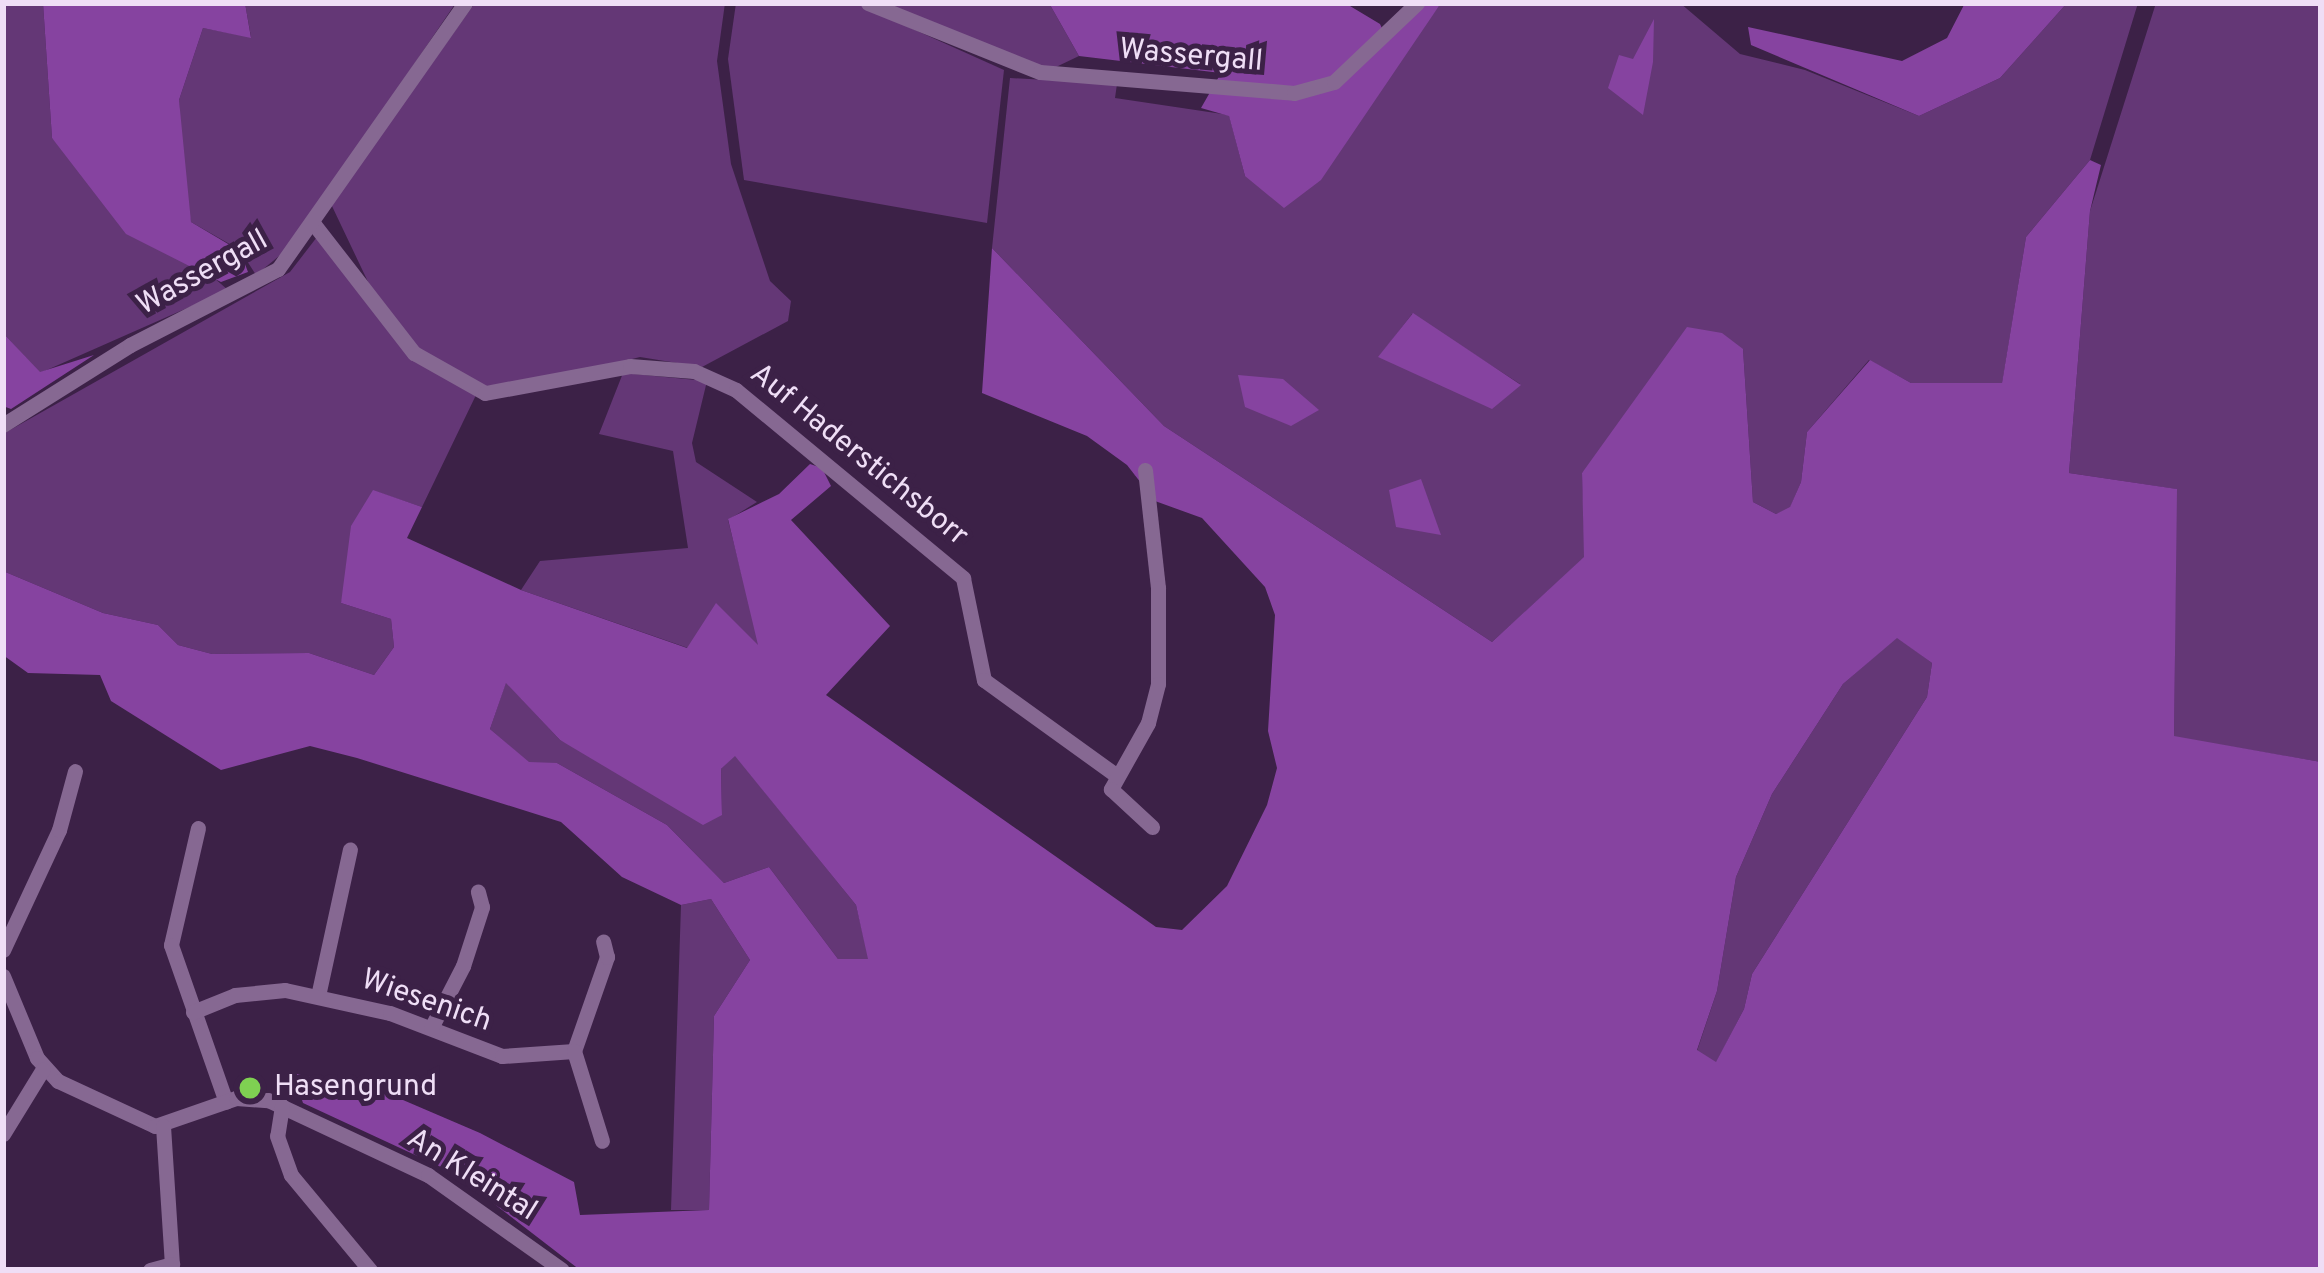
<!DOCTYPE html>
<html>
<head>
<meta charset="utf-8">
<style>
  body { margin:0 }
  #map { position:relative; width:2324px; height:1273px; overflow:hidden; background:#3c2147; font-family:Overpass,sans-serif }
  div>[style] { position:absolute }
  .green>* { inset:0; background:#643776 }
  .forest>* { inset:0; background:#8643a0 }
  .street>* { height:15px; margin:-7.5px; padding:0 7.5px; transform-origin:7.5px; border-radius:7.5px; background:#866892 }
  .dots>* { width:33px; height:33px; translate:-50% -50%; box-sizing:border-box; border:6px solid #3c2147; border-radius:50% }
  span { translate:-50% -50%; white-space:nowrap; text-align:center; line-height:1.15; -webkit-text-stroke:10px #3c2147; paint-order:stroke }
  .street-label { font-size:30px; color:#efdef6 }
  .poi-label { font-size:30px; color:#efdef6 }
  .left { translate:0 -50%; text-align:left }
  .frame { position:absolute; inset:0; border:6px solid #efdef6; pointer-events:none }
</style>
</head>
<body>
<div id="map">
  <div class="green">
    <i style="clip-path:polygon(3px 3px,43px 3px,52px 138px,228px 290px,40px 373px,3px 333px)"></i>
    <i style="clip-path:polygon(245px 3px,455px 4px,290px 247px,256px 275px,240px 250px,191px 222px,182px 185px,179px 100px,203px 28px,251px 37px)"></i>
    <i style="clip-path:polygon(475px 3px,725px 3px,717px 61px,731px 164px,770px 281px,791px 301px,788px 321px,702px 367px,640px 357px,537px 383px,486px 386px,417px 350px,370px 286px,331px 204px)"></i>
    <i style="clip-path:polygon(736px 3px,855px 3px,1004px 70px,987px 223px,744px 180px,728px 59px)"></i>
    <i style="clip-path:polygon(878px 3px,1049px 3px,1079px 56px,1056px 67px,1035px 65px)"></i>
    <i style="clip-path:polygon(evenodd,1441px 3px,1680px 3px,1740px 54px,1805px 70px,1919px 116px,2000px 78px,2067px 3px,2138px 3px,2090px 160px,2026px 237px,2002px 384px,1911px 383px,1869px 360px,1807px 432px,1801px 482px,1790px 508px,1776px 514px,1753px 502px,1743px 349px,1582px 473px,1585px 557px,1492px 642px,1164px 426px,992px 248px,1010px 78px,1117px 84px,1115px 98px,1229px 115px,1245px 176px,1397px 62px,1441px 3px,1412px 314px,1520px 384px,1520px 386px,1379px 357px,1412px 314px)"></i>
    <i style="clip-path:polygon(2156px 3px,2321px 3px,2321px 762px,2174px 737px,2176px 489px,2069px 473px,2090px 211px)"></i>
    <i style="clip-path:polygon(317px 237px,410px 357px,476px 395px,422px 507px,377px 492px,341px 603px,391px 619px,394px 647px,374px 675px,309px 653px,212px 654px,178px 645px,158px 625px,103px 613px,3px 571px,3px 434px,290px 272px)"></i>
    <i style="clip-path:polygon(623px 373px,707px 381px,692px 443px,696px 462px,757px 502px,728px 520px,760px 647px,688px 648px,521px 590px,540px 561px,688px 548px,673px 451px,599px 434px)"></i>
    <i style="clip-path:polygon(1897px 637px,1932px 663px,1927px 697px,1752px 974px,1744px 1009px,1716px 1063px,1697px 1051px,1717px 991px,1736px 877px,1772px 794px,1843px 684px)"></i>
    <i style="clip-path:polygon(506px 682px,560px 740px,722px 815px,721px 769px,735px 755px,856px 905px,869px 959px,838px 959px,769px 867px,724px 883px,667px 825px,557px 763px,529px 763px,490px 729px)"></i>
    <i style="clip-path:polygon(711px 899px,750px 960px,714px 1016px,709px 1210px,671px 1210px,681px 905px)"></i>
  </div>
  <div class="forest">
    <i style="clip-path:polygon(43px 3px,245px 3px,251px 38px,203px 28px,179px 100px,191px 222px,240px 251px,248px 272px,221px 282px,126px 234px,52px 138px)"></i>
    <i style="clip-path:polygon(1049px 3px,1345px 3px,1380px 24px,1387px 39px,1424px 3px,1441px 3px,1321px 180px,1284px 208px,1245px 176px,1229px 116px,1201px 108px,1221px 73px,1079px 56px)"></i>
    <i style="clip-path:polygon(1965px 3px,2067px 3px,2000px 78px,1919px 116px,1751px 45px,1748px 27px,1902px 61px,1947px 38px)"></i>
    <i style="clip-path:polygon(1654px 19px,1653px 62px,1643px 115px,1608px 88px,1619px 55px,1633px 59px)"></i>
    <i style="clip-path:polygon(evenodd,2090px 160px,2101px 165px,2090px 211px,2069px 473px,2177px 489px,2174px 736px,2321px 762px,2321px 1270px,580px 1270px,454px 1173px,303px 1103px,293px 1073px,396px 1097px,480px 1133px,574px 1182px,580px 1215px,709px 1210px,714px 1016px,750px 960px,711px 899px,681px 905px,622px 877px,561px 822px,357px 758px,310px 746px,221px 770px,111px 701px,100px 675px,28px 673px,3px 655px,3px 571px,103px 613px,158px 625px,178px 645px,212px 654px,309px 653px,374px 675px,394px 647px,391px 619px,341px 603px,351px 526px,373px 490px,422px 507px,407px 538px,521px 590px,687px 648px,716px 603px,758px 645px,728px 519px,779px 494px,810px 464px,822px 468px,831px 486px,791px 520px,890px 626px,826px 695px,1156px 927px,1182px 930px,1227px 886px,1267px 805px,1277px 768px,1268px 731px,1275px 615px,1265px 587px,1202px 518px,1155px 501px,1127px 465px,1087px 436px,982px 393px,992px 248px,1164px 426px,1492px 642px,1584px 557px,1582px 473px,1687px 327px,1722px 333px,1743px 349px,1753px 502px,1776px 514px,1790px 507px,1801px 482px,1807px 432px,1870px 360px,1911px 383px,2002px 383px,2026px 237px,2090px 160px,1897px 638px,1932px 663px,1927px 697px,1752px 974px,1744px 1009px,1716px 1062px,1697px 1050px,1717px 991px,1736px 877px,1772px 794px,1843px 684px,1897px 638px,2090px 160px,506px 683px,560px 740px,703px 825px,722px 815px,721px 769px,735px 756px,856px 905px,868px 959px,838px 959px,769px 867px,724px 883px,667px 825px,557px 763px,529px 762px,490px 729px,506px 683px)"></i>
    <i style="clip-path:polygon(1413px 313px,1521px 385px,1492px 409px,1378px 357px)"></i>
    <i style="clip-path:polygon(3px 333px,40px 372px,94px 355px,11px 409px,3px 406px)"></i>
    <i style="clip-path:polygon(1238px 375px,1283px 379px,1319px 410px,1291px 426px,1245px 407px)"></i>
    <i style="clip-path:polygon(1421px 479px,1441px 535px,1396px 527px,1389px 490px)"></i>
  </div>
  <div class="street">
    <i style="left:868px;top:3px;width:185px;rotate:21.9deg"></i>
    <i style="left:1040px;top:72px;width:255px;rotate:4.7deg"></i>
    <i style="left:1294px;top:93px;width:41px;rotate:-15.4deg"></i>
    <i style="left:1334px;top:82px;width:115px;rotate:-43.6deg"></i>
    <i style="left:313px;top:223px;width:165px;rotate:52.2deg"></i>
    <i style="left:414px;top:353px;width:81px;rotate:29.4deg"></i>
    <i style="left:485px;top:393px;width:147px;rotate:-10.5deg"></i>
    <i style="left:630px;top:366px;width:64px;rotate:4.5deg"></i>
    <i style="left:694px;top:371px;width:46px;rotate:24.3deg"></i>
    <i style="left:736px;top:390px;width:295px;rotate:39.6deg"></i>
    <i style="left:963px;top:578px;width:104px;rotate:78.4deg"></i>
    <i style="left:984px;top:680px;width:164px;rotate:35.8deg"></i>
    <i style="left:3px;top:425px;width:150px;rotate:-32.2deg"></i>
    <i style="left:130px;top:345px;width:166px;rotate:-27.2deg"></i>
    <i style="left:278px;top:269px;width:325px;rotate:-54.9deg"></i>
    <i style="left:1145px;top:470px;width:119px;rotate:83.7deg"></i>
    <i style="left:1158px;top:588px;width:96px;rotate:90deg"></i>
    <i style="left:1158px;top:684px;width:40px;rotate:104.4deg"></i>
    <i style="left:1148px;top:723px;width:76px;rotate:119.3deg"></i>
    <i style="left:1111px;top:789px;width:56px;rotate:42.8deg"></i>
    <i style="left:198px;top:828px;width:120px;rotate:103deg"></i>
    <i style="left:171px;top:945px;width:166px;rotate:70.7deg"></i>
    <i style="left:3px;top:950px;width:132px;rotate:-65deg"></i>
    <i style="left:59px;top:830px;width:61px;rotate:-74.8deg"></i>
    <i style="left:3px;top:976px;width:89px;rotate:67.5deg"></i>
    <i style="left:37px;top:1058px;width:31px;rotate:48deg"></i>
    <i style="left:58px;top:1081px;width:107px;rotate:24.9deg"></i>
    <i style="left:155px;top:1126px;width:86px;rotate:-19.1deg"></i>
    <i style="left:236px;top:1098px;width:32px;rotate:4deg"></i>
    <i style="left:268px;top:1100px;width:177px;rotate:25.1deg"></i>
    <i style="left:428px;top:1175px;width:164px;rotate:35.3deg"></i>
    <i style="left:318px;top:996px;width:150px;rotate:-77.7deg"></i>
    <i style="left:193px;top:1012px;width:45px;rotate:-22deg"></i>
    <i style="left:235px;top:995px;width:50px;rotate:-5.7deg"></i>
    <i style="left:285px;top:990px;width:107px;rotate:12.4deg"></i>
    <i style="left:390px;top:1013px;width:120px;rotate:21deg"></i>
    <i style="left:502px;top:1056px;width:72px;rotate:-4deg"></i>
    <i style="left:431px;top:1028px;width:70px;rotate:-62.7deg"></i>
    <i style="left:463px;top:966px;width:62px;rotate:-72.1deg"></i>
    <i style="left:482px;top:907px;width:16px;rotate:-105deg"></i>
    <i style="left:574px;top:1051px;width:100px;rotate:-70.7deg"></i>
    <i style="left:607px;top:957px;width:16px;rotate:-104deg"></i>
    <i style="left:574px;top:1051px;width:94px;rotate:72.7deg"></i>
    <i style="left:282px;top:1106px;width:30px;rotate:99deg"></i>
    <i style="left:277px;top:1136px;width:41px;rotate:70.3deg"></i>
    <i style="left:291px;top:1175px;width:124px;rotate:50.3deg"></i>
    <i style="left:163px;top:1126px;width:138px;rotate:86.3deg"></i>
    <i style="left:3px;top:1134px;width:76px;rotate:-58.4deg"></i>
    <i style="left:150px;top:1270px;width:23px;rotate:-15deg"></i>
  </div>
  <div class="dots">
    <i style="left:250px;top:1088px;background:#7fd052"></i>
  </div>
  <div class="street-label">
    <span style="left:1191px;top:57px;rotate:5deg">Wassergall</span>
    <span style="left:203px;top:274px;rotate:-29deg">Wassergall</span>
    <span style="left:858px;top:456px;rotate:39deg">Auf Haderstichsborr</span>
    <span style="left:426px;top:1002px;rotate:19deg">Wiesenich</span>
    <span style="left:471px;top:1176px;rotate:32deg">An Kleintal</span>
  </div>
  <div class="poi-label">
    <span class="left" style="left:274px;top:1088px">Hasengrund</span>
  </div>
  <div class="frame"></div>
</div>
</body>
</html>
